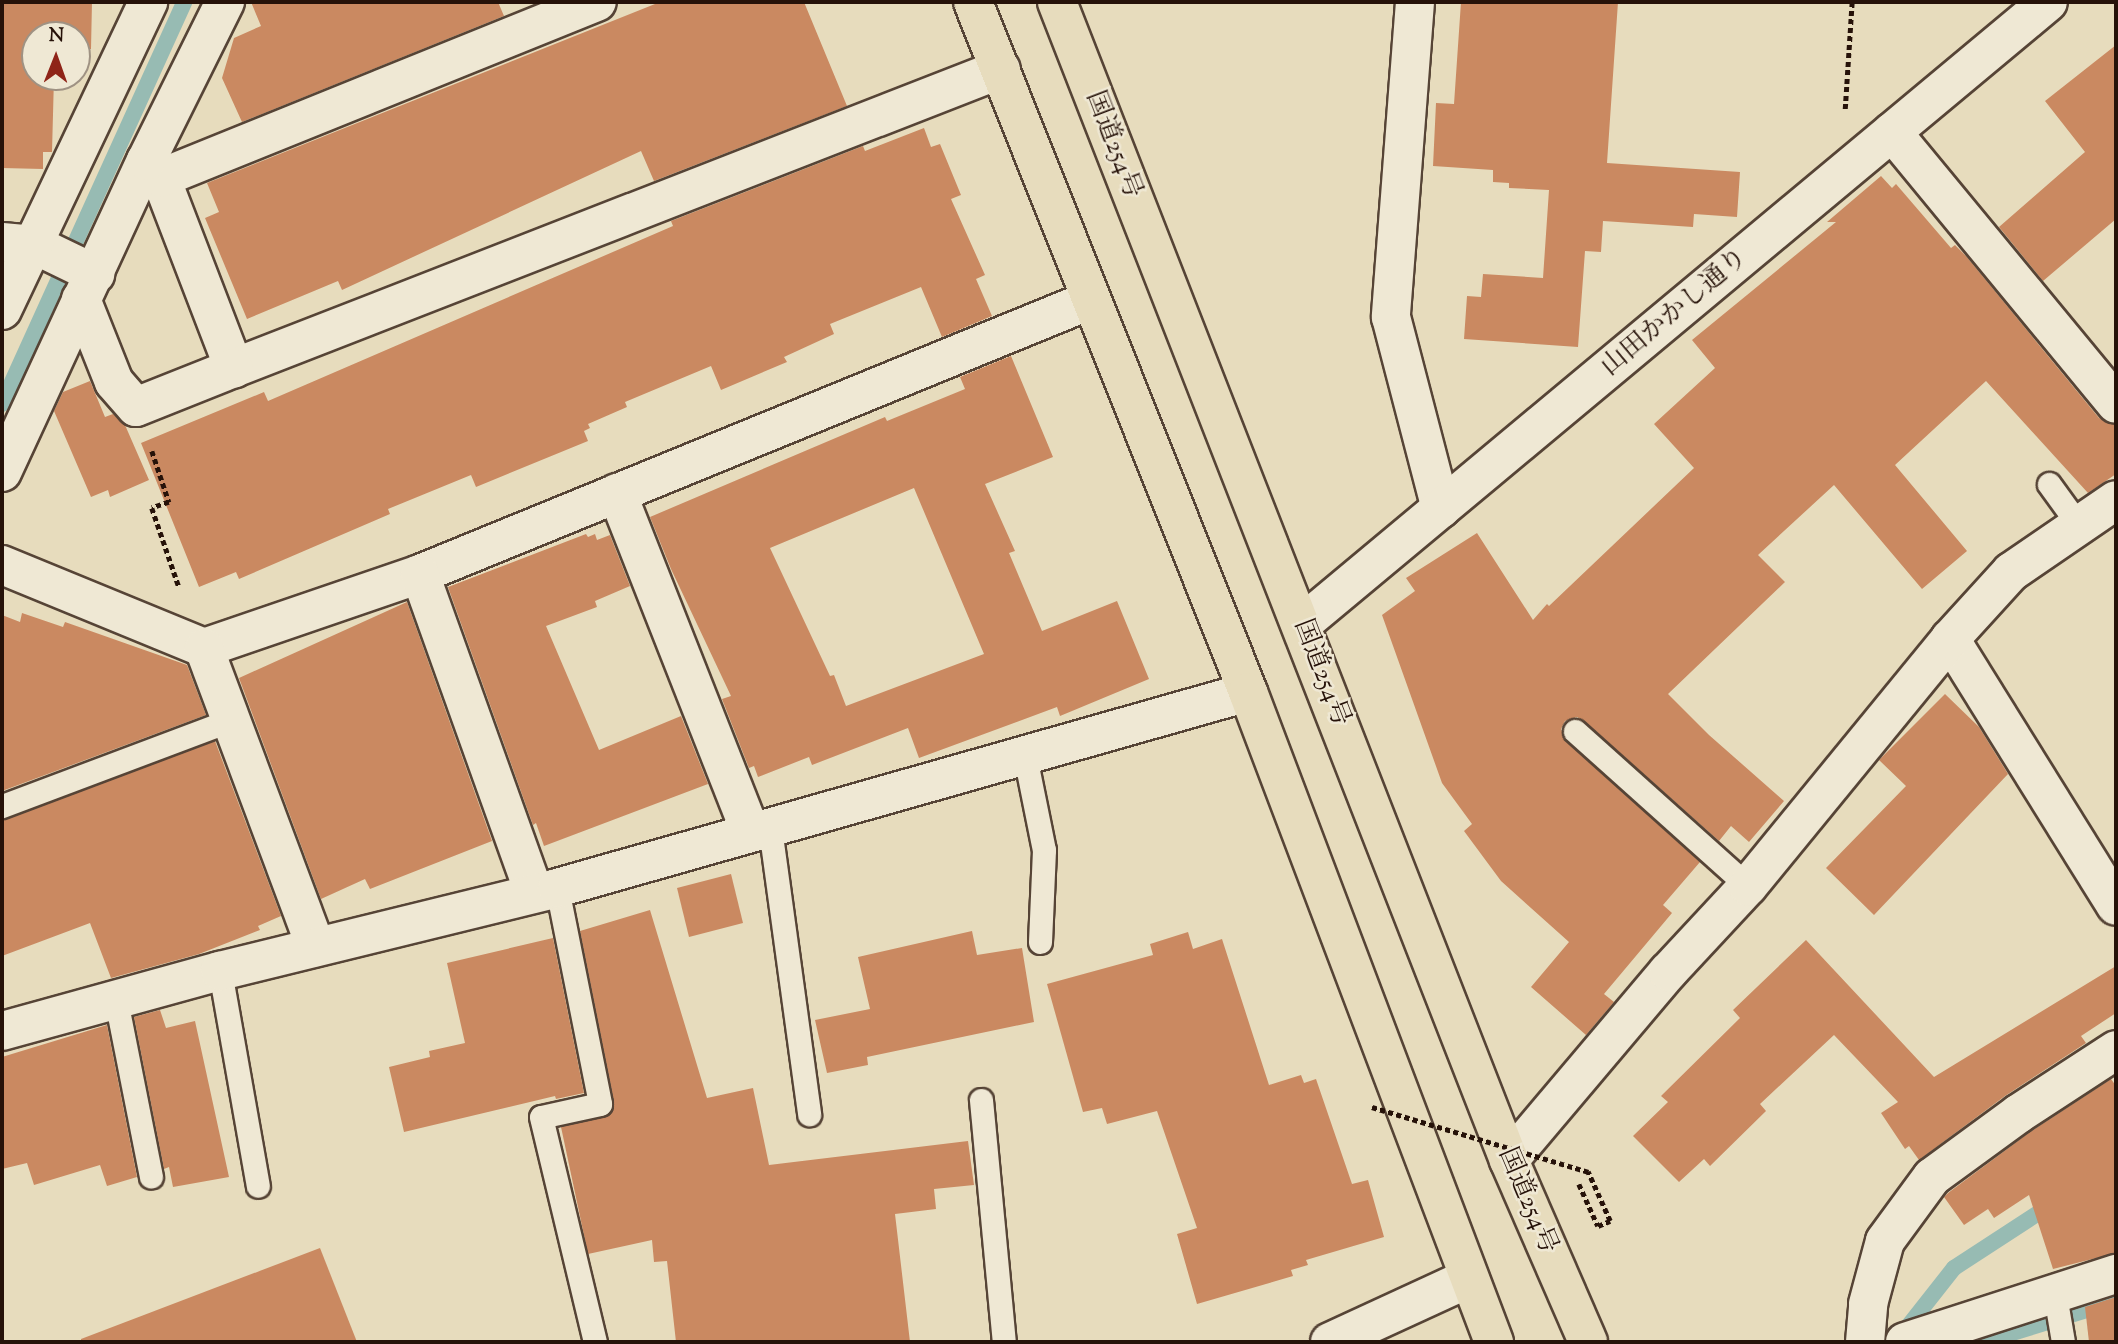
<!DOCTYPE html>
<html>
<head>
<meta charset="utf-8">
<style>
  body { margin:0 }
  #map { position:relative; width:2118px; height:1344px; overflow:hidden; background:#e7dcbd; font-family:"Sorts Mill Goudy","Noto Serif JP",serif }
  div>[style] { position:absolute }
  .stream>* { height:16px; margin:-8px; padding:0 8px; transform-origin:8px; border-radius:8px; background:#97bbb3 }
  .building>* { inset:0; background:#ca8961 }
  .path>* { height:4.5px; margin-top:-2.25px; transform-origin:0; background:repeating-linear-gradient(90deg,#261209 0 5px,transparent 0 8.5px) }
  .roads { filter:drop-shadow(2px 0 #564436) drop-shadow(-2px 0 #564436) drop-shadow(0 2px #564436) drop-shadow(0 -2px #564436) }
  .service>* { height:23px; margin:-11.5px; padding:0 11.5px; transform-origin:11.5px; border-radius:11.5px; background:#efe8d4 }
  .minor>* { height:38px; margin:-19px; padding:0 19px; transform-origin:19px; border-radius:19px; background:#efe8d4 }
  .trunk>* { height:38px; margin:-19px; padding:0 19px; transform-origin:19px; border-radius:19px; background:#e7dcbd }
  .path-bridge>* { height:4.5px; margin-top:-2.25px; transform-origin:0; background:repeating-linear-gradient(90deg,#261209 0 5px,transparent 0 8.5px) }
  span { translate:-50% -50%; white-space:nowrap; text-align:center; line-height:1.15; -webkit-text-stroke:5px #efe8d4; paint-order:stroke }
  .street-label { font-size:26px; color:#261209 }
  .frame { position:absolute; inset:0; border:4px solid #261209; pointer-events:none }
  .north { position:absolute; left:21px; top:21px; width:70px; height:70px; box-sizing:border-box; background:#efe8d4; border:2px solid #9f9283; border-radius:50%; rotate:1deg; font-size:19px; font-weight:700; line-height:28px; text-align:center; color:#261209 }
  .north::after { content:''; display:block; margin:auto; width:24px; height:32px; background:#8f2418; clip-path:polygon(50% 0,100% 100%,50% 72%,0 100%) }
</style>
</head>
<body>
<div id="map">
  <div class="stream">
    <i style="left:2px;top:404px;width:441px;rotate:-65.6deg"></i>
    <i style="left:1902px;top:1334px;width:84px;rotate:-51.8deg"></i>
    <i style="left:1954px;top:1268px;width:117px;rotate:-33.1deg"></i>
    <i style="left:1983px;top:1342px;width:139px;rotate:-17.1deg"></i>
  </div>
  <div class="building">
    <i style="clip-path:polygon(2px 2px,92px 2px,91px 49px,85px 49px,85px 71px,77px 71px,77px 35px,35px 35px,35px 77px,54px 77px,52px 152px,43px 152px,43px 169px,2px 168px)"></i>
    <i style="clip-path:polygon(251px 2px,498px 2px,504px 16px,242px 122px,222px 78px,234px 38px,261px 26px)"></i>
    <i style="clip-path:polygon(660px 2px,804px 2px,847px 106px,654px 181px,641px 151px,342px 290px,338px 281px,247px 319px,205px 218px,219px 212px,207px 183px)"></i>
    <i style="clip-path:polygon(1461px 2px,1618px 2px,1607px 163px,1740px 172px,1737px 217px,1694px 214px,1693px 227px,1603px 221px,1601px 252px,1585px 251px,1578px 347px,1464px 339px,1467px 296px,1481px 297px,1483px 274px,1543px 278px,1549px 190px,1509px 188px,1509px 183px,1493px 182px,1493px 170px,1433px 166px,1436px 103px,1454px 104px)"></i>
    <i style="clip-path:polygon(2116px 45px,2116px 219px,2043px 281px,1999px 227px,2085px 152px,2045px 101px)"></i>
    <i style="clip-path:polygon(924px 128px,931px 147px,940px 144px,961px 195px,951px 199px,985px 275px,976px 279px,992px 316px,942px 337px,921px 287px,830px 324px,834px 334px,784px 357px,787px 362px,721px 390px,711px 366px,625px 402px,627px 407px,588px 424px,590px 428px,584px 431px,588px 441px,476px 487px,471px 475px,388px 509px,390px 514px,239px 579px,236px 572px,199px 587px,141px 443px,264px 392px,268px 401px,673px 226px,671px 221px,863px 146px,865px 151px)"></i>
    <i style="clip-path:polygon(1881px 176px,1892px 188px,1896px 184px,1951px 248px,1955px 245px,1966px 256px,2099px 418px,2116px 425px,2116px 474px,2088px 493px,1986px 381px,1895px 465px,1967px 551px,1922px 589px,1834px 485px,1758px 555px,1785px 582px,1668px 694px,1709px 735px,1784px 801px,1749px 842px,1731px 826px,1719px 841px,1584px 721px,1577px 717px,1565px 721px,1561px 729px,1566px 741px,1700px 862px,1663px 905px,1672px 913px,1604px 994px,1614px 1002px,1586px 1035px,1531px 987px,1569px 942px,1501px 881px,1464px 831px,1472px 824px,1442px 783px,1382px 615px,1415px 591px,1406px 578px,1477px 533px,1533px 620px,1547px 604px,1549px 606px,1694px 468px,1654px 424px,1715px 368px,1692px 340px,1836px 222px,1827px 222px)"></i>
    <i style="clip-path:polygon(evenodd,1011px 356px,1053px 457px,985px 484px,1015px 551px,1009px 553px,1042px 631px,1117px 601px,1149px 679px,1060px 716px,1057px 707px,919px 758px,908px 728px,812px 765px,809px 757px,758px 777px,754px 766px,749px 768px,722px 699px,731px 696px,671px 569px,650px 517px,885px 417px,887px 421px,965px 389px,960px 377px,1011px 356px,914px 488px,984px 654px,846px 706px,834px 675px,830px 676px,770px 548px,914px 488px)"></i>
    <i style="clip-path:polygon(90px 381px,105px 417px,113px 414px,125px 425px,149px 480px,110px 497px,108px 490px,91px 497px,54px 411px,63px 392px)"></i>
    <i style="clip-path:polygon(586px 534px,588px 537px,595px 534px,597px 540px,610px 535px,630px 586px,595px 601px,597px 607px,546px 626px,599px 750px,681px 716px,708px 784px,544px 846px,536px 823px,533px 825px,448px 587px)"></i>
    <i style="clip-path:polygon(407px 602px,492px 841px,370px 889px,365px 879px,321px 899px,239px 678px)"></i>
    <i style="clip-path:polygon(22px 613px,63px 627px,65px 622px,187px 665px,206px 715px,2px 791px,2px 615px,20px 622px)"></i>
    <i style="clip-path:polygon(1945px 694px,1979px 727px,2008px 774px,1874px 915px,1826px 868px,1906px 786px,1879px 760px)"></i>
    <i style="clip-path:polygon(215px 741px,281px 916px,258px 926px,260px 930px,199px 954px,111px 978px,90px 923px,2px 956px,2px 820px)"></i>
    <i style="clip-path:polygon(731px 874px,743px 923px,689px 937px,677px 888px)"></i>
    <i style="clip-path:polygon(650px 910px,707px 1098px,753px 1088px,769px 1165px,968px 1141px,974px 1185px,934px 1189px,936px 1209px,895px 1214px,910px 1342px,676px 1342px,667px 1261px,654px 1262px,652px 1240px,588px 1254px,561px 1127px,604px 1117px,610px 1114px,614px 1102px,580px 931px)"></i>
    <i style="clip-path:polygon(972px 931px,977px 955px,1022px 948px,1034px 1022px,867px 1057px,868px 1065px,827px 1073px,815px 1020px,870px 1009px,858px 957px)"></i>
    <i style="clip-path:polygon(1188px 932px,1193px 949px,1222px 939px,1269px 1085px,1301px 1075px,1304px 1083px,1316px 1079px,1352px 1184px,1368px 1180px,1384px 1237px,1306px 1260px,1308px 1265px,1291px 1270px,1293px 1276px,1197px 1304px,1177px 1234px,1197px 1228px,1157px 1111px,1107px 1124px,1102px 1108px,1083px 1112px,1047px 984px,1153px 955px,1150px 944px)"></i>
    <i style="clip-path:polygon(553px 938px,584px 1093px,556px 1099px,555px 1096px,404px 1132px,389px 1067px,430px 1057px,429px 1051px,465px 1043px,447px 963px)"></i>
    <i style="clip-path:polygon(1806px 940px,1934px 1077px,2116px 966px,2116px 1013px,2081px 1036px,2086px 1043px,2005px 1096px,1919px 1160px,1909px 1146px,1905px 1149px,1881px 1113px,1898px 1102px,1834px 1035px,1760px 1104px,1766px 1111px,1710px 1166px,1704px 1159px,1679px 1182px,1633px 1136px,1668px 1102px,1661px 1096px,1740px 1018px,1733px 1010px)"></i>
    <i style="clip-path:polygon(160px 1010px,166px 1028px,195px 1021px,229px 1177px,173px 1187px,169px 1167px,164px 1169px,134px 1017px)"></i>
    <i style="clip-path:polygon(107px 1025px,137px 1177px,107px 1186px,100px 1165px,34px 1185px,27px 1163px,2px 1169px,2px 1057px)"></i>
    <i style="clip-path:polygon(2111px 1079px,2116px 1086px,2116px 1253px,2053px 1269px,2029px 1195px,1994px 1218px,1988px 1209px,1964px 1225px,1944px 1197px,1948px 1193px,2030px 1132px)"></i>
    <i style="clip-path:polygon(320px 1248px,357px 1342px,81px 1342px,81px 1339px)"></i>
    <i style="clip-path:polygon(2116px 1297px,2116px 1342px,2089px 1342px,2085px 1307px)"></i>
  </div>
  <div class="path">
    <i style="left:1845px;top:109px;width:107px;rotate:-86.3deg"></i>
    <i style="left:152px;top:451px;width:54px;rotate:71.6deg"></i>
    <i style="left:169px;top:502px;width:18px;rotate:161deg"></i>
    <i style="left:152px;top:508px;width:83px;rotate:71.1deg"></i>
    <i style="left:1579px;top:1184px;width:46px;rotate:65.7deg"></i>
    <i style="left:1598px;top:1226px;width:13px;rotate:-23deg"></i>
    <i style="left:1610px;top:1221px;width:54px;rotate:-114.2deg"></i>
  </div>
  <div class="roads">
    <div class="service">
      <i style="left:2049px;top:484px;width:49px;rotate:54.1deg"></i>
      <i style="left:1575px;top:731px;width:232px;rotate:41.9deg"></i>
      <i style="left:1025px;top:756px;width:96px;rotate:78.6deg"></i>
      <i style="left:1044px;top:850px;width:92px;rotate:92.5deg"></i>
      <i style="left:2px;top:806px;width:245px;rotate:-20.6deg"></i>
      <i style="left:770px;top:828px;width:289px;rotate:82.2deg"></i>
      <i style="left:557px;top:888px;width:220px;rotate:78.7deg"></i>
      <i style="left:600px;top:1104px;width:60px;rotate:167.6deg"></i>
      <i style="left:541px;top:1117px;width:231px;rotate:76.5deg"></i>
      <i style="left:220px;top:971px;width:218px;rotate:80deg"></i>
      <i style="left:116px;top:1000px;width:180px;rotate:78.8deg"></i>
      <i style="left:981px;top:1100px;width:243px;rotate:84.6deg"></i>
      <i style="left:2055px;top:1295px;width:48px;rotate:80.3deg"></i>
    </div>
    <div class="minor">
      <i style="left:1415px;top:2px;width:316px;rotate:94.4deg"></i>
      <i style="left:1391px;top:317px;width:198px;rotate:75.4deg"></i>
      <i style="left:1892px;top:132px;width:352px;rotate:50.5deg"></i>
      <i style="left:146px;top:161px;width:23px;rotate:49deg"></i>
      <i style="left:161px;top:178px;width:204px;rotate:69deg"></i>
      <i style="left:234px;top:368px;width:823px;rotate:-21.3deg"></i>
      <i style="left:161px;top:178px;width:470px;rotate:-22deg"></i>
      <i style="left:2px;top:242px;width:33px;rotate:5deg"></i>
      <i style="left:35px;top:245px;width:67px;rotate:25.8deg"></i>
      <i style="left:81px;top:299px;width:89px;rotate:68.3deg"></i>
      <i style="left:114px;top:382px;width:33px;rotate:49deg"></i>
      <i style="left:136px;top:407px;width:105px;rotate:-21.7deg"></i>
      <i style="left:2px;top:310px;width:341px;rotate:-64.6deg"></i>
      <i style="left:2px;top:472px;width:343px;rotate:-65.2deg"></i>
      <i style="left:146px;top:161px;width:178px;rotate:-63.6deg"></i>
      <i style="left:617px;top:493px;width:365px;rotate:68.5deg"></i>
      <i style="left:2px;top:565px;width:218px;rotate:22.3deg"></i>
      <i style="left:204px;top:648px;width:228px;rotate:-18.9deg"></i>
      <i style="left:420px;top:574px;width:724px;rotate:-22.24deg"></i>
      <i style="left:420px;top:574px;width:338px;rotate:70.3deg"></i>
      <i style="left:1302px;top:624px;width:971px;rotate:-39.82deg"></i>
      <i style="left:1950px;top:639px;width:314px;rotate:58.1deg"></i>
      <i style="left:204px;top:648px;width:319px;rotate:69.5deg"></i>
      <i style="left:2px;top:1031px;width:226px;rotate:-15.4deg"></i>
      <i style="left:220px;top:971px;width:347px;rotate:-13.8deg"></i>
      <i style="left:557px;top:888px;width:718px;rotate:-15.84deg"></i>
      <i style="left:1509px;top:1160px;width:246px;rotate:-49.8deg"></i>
      <i style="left:1668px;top:972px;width:117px;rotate:-47.1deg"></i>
      <i style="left:1748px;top:886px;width:319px;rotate:-50.7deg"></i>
      <i style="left:1950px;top:639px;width:91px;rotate:-47.7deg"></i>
      <i style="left:2011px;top:572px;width:127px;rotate:-34.4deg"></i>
      <i style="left:1330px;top:1342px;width:153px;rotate:-24.7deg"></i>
      <i style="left:1865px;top:1342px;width:38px;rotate:-85deg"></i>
      <i style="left:1868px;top:1304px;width:65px;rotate:-74.9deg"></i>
      <i style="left:1885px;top:1241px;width:79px;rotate:-53.7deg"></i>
      <i style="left:1932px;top:1177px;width:107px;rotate:-36.2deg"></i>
      <i style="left:2018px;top:1114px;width:117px;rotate:-33.1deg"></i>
      <i style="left:1905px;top:1342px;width:222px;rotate:-17.9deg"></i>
    </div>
    <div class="trunk">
      <i style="left:973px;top:2px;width:743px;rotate:68.27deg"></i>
      <i style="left:1248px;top:692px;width:695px;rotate:69.27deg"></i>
      <i style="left:1057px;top:2px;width:1243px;rotate:68.68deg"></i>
      <i style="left:1509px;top:1160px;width:198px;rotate:66.5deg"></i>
    </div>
  </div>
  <div class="path-bridge">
    <i style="left:1372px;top:1107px;width:226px;rotate:16.7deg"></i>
  </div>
  <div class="street-label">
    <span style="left:1113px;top:145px;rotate:69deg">国道254号</span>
    <span style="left:1675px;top:313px;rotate:-40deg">山田かかし通り</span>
    <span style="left:1321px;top:673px;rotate:69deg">国道254号</span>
    <span style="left:1527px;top:1201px;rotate:67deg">国道254号</span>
  </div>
  <div class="frame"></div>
  <div class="north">N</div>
</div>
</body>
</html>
